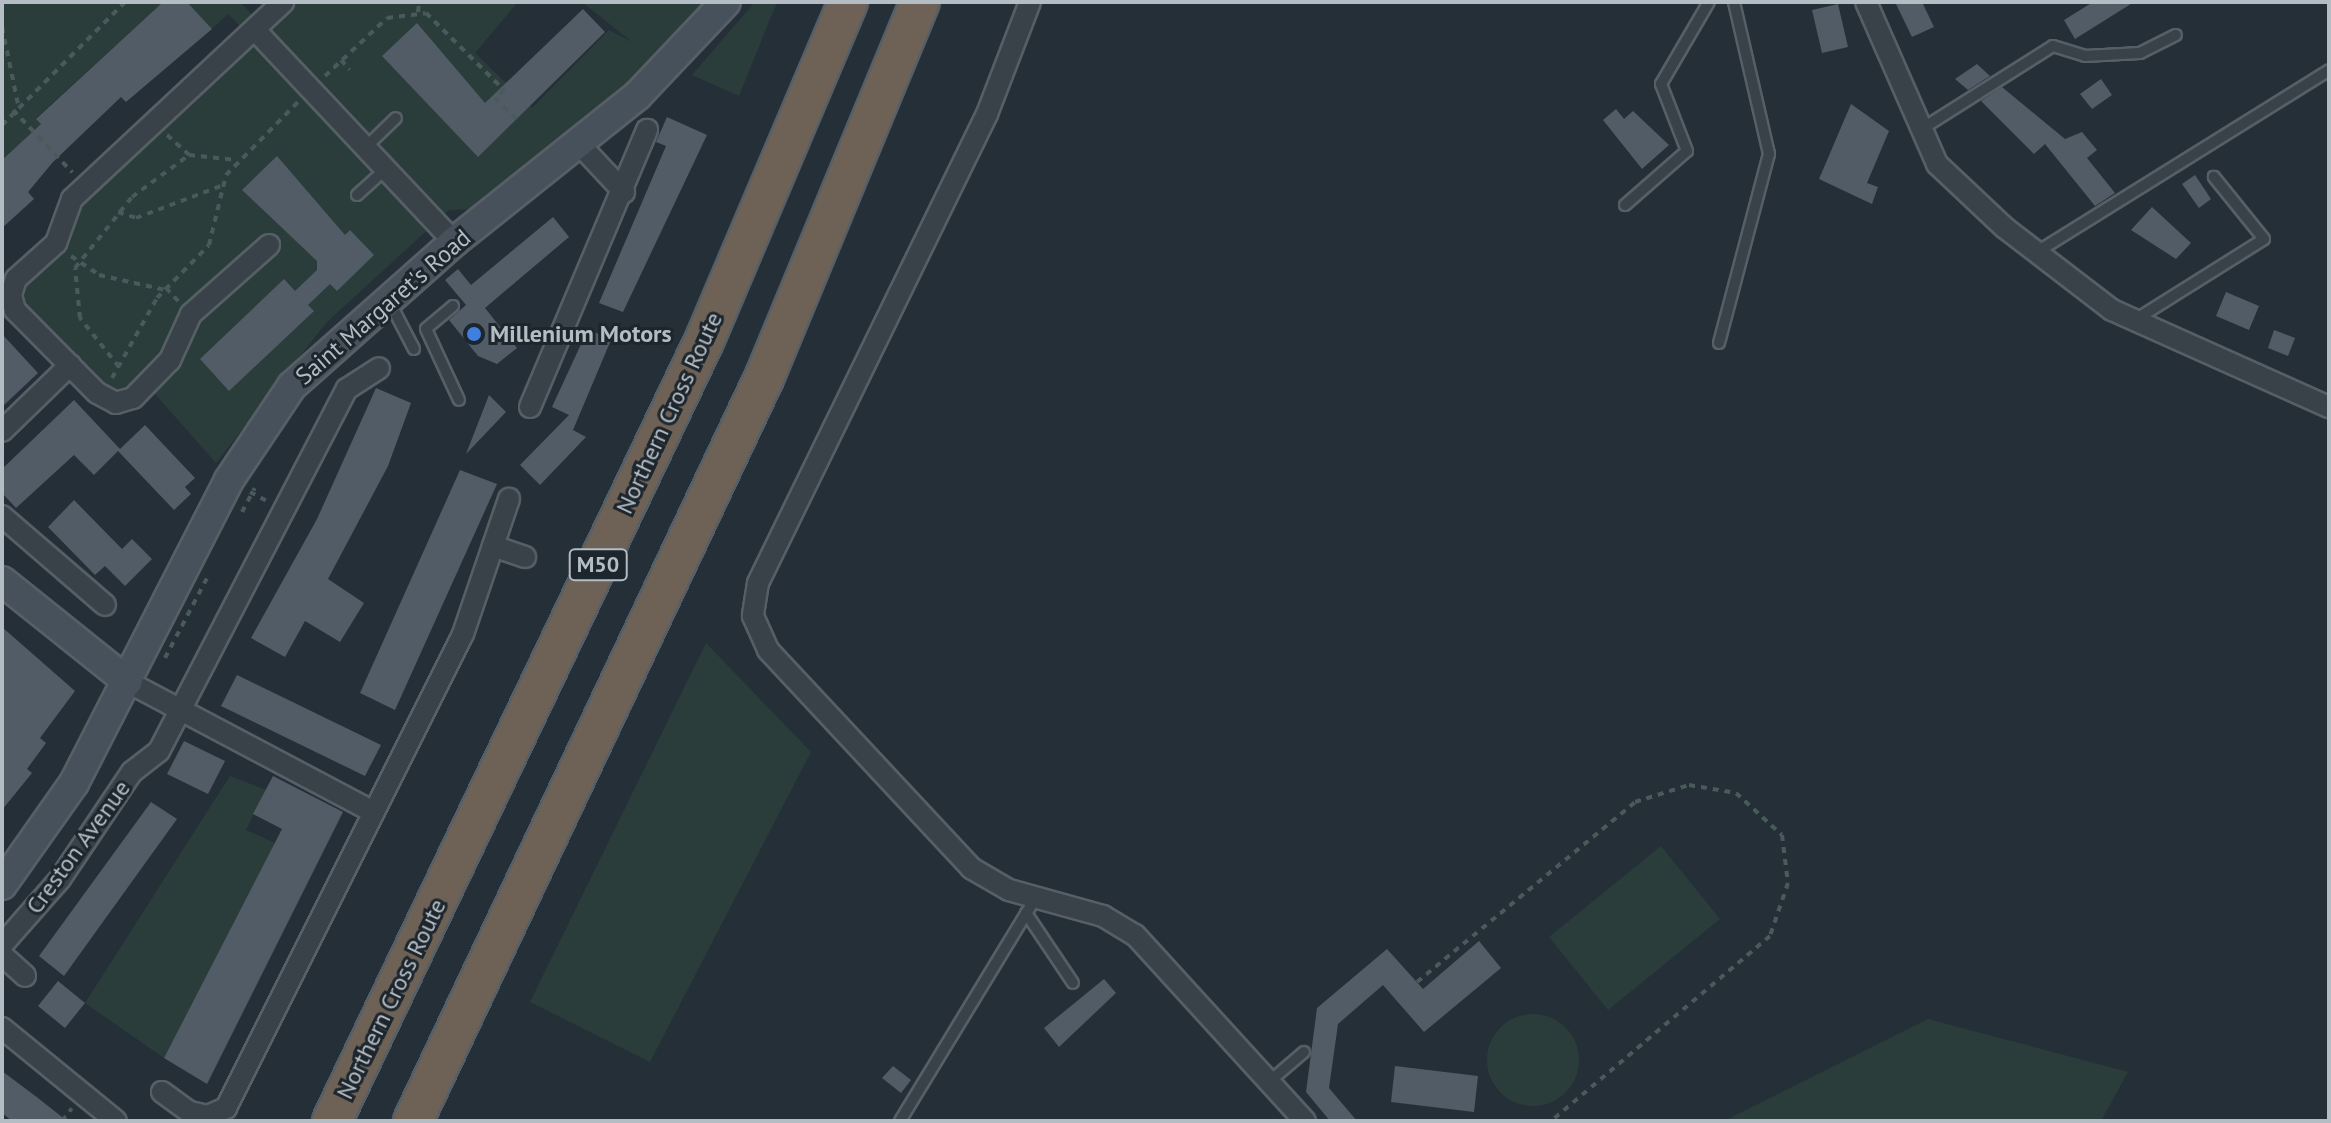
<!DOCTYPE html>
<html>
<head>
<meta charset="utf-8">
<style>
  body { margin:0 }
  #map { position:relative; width:2331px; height:1123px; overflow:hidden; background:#252f38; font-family:"PT Sans",sans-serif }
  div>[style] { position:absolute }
  .green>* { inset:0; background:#2a3d3b }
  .round { border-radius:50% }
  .building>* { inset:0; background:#515c66 }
  .path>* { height:4px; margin-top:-2px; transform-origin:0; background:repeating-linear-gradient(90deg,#495a5a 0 6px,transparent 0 12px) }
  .roads { filter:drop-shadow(2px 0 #575f66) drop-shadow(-2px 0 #575f66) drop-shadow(0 2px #575f66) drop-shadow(0 -2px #575f66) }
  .lane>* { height:10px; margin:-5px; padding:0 5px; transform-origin:5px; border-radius:5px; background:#394149 }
  .street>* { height:20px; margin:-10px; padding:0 10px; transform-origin:10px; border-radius:10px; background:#394149 }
  .secondary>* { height:28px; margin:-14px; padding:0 14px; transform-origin:14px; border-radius:14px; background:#47515b }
  .highway>* { height:38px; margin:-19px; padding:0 19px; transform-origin:19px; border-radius:19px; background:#6e6257 }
  .dots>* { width:22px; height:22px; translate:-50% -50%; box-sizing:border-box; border:4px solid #1e262d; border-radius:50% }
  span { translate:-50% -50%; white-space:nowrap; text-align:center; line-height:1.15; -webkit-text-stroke:6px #1e262d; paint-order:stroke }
  .shield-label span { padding:2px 6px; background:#1e262d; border:2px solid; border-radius:6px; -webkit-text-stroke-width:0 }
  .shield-label { font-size:22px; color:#b4bcc4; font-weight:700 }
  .street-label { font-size:24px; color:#b4bcc4 }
  .poi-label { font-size:24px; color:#b4bcc4; font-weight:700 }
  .left { translate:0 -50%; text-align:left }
  .frame { position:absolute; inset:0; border:4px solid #b4bcc4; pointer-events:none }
</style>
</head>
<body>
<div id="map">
  <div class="green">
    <i style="clip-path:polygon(2px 2px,163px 2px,36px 118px,41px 124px,2px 160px)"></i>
    <i style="clip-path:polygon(187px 2px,240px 2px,254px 17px,243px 29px,228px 14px,212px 29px)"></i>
    <i style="clip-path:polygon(284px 2px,518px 2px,475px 53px,532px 108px,609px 30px,632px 42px,582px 2px,712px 2px,603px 107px,476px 209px,449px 210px,326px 323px,216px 463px,147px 385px,116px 402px,16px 310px,17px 280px,56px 243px,73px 200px)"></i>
    <i style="clip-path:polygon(755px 2px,777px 2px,739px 96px,692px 75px)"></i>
    <i style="clip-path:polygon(706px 643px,811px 752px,650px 1062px,530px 1002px)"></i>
    <i style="clip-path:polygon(230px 776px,266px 790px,246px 830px,275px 843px,164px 1058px,85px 1003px)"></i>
    <i style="clip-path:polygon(1661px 846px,1720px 919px,1608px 1010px,1549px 937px)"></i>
    <i class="round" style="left:1487px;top:1014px;width:92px;height:92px"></i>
    <i style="clip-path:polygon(1928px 1019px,2128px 1072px,2101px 1121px,1724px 1121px)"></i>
  </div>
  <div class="building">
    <i style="clip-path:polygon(163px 2px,187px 2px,212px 29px,126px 102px,121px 97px,53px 162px,28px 192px,34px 199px,2px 228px,2px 160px,41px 124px,36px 119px)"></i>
    <i style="clip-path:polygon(1895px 2px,1922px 2px,1934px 27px,1912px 37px)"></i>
    <i style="clip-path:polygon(2093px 2px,2134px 2px,2075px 39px,2064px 20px)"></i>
    <i style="clip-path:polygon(1838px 4px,1848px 47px,1822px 53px,1812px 10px)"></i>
    <i style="clip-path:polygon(583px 9px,605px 32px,478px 157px,382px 56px,417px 23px,485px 103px)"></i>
    <i style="clip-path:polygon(1977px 64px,1990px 76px,1968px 90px,1955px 79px)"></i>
    <i style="clip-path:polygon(2101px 79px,2112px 95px,2092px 109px,2080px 94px)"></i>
    <i style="clip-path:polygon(2002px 87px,2065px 139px,2082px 132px,2097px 150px,2087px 158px,2115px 193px,2095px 206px,2045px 144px,2034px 154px,1981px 101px)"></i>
    <i style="clip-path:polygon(1851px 104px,1889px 131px,1867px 183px,1878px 187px,1872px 204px,1819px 179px)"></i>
    <i style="clip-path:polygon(1616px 109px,1624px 119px,1633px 111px,1669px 145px,1642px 169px,1603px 120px)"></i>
    <i style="clip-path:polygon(667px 117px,707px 135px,623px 312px,599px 303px,666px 146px,656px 142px)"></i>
    <i style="clip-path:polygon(277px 156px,345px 235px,350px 230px,374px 255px,337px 291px,330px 284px,308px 305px,314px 311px,229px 391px,200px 359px,284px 279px,295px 291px,317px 270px,317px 261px,242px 190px)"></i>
    <i style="clip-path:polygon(2195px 175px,2211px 199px,2199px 208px,2182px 184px)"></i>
    <i style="clip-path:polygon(2152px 207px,2191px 243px,2176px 259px,2131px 230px)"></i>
    <i style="clip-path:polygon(553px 217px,569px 237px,485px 308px,517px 348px,497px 364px,478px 356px,449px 320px,466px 305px,445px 280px,458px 269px,471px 285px)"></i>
    <i style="clip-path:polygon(2226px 292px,2259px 306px,2249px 330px,2216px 316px)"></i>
    <i style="clip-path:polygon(588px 329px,611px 340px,573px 430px,586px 437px,540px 485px,520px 465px,569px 415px,552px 407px)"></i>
    <i style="clip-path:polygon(2274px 330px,2295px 338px,2288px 356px,2268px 348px)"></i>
    <i style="clip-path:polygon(2px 334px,38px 373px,2px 407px)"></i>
    <i style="clip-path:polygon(376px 388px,411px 403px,388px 466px,328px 579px,364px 603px,340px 642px,305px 621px,285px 657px,251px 638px,317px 519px)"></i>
    <i style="clip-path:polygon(489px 395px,506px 412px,466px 454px)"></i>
    <i style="clip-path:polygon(74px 400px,120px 449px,145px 425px,195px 478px,185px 487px,191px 494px,174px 510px,118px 451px,94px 475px,74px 455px,16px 508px,2px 493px,2px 469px)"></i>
    <i style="clip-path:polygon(460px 470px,497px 484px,395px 710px,360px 693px)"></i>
    <i style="clip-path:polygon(74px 500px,122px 549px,132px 539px,152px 559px,125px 586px,105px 566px,95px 575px,48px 527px)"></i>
    <i style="clip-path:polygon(2px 627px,75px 691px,40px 738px,46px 743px,27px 769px,32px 773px,2px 810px)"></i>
    <i style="clip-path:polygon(237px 675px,381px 745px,365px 776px,221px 706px)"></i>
    <i style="clip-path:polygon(184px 741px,225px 761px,208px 794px,167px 774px)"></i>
    <i style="clip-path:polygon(273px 776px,343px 812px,207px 1084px,164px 1058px,282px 829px,253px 814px)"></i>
    <i style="clip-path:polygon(151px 802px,177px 819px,64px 976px,39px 956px)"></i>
    <i style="clip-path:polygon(1479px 941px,1501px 968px,1424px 1032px,1383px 985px,1338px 1024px,1329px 1088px,1357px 1121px,1330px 1121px,1306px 1092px,1317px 1008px,1387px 949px,1423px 989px)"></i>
    <i style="clip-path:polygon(1104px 979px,1116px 993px,1059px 1047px,1044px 1028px)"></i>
    <i style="clip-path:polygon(58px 981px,85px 1003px,65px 1028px,38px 1006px)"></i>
    <i style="clip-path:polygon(893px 1066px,911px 1080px,901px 1093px,882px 1078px)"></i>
    <i style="clip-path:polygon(1395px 1066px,1478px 1076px,1474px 1112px,1391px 1102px)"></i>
    <i style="clip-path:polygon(2px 1071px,38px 1098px,67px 1121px,12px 1121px,2px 1113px)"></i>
  </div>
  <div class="path">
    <i style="left:418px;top:12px;width:10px;rotate:-84deg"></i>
    <i style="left:2px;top:27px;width:79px;rotate:78.3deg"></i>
    <i style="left:341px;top:60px;width:13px;rotate:48deg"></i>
    <i style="left:325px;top:76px;width:85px;rotate:-43.1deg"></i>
    <i style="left:387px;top:18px;width:39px;rotate:-7deg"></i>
    <i style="left:426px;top:13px;width:110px;rotate:44.6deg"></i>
    <i style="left:504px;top:90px;width:12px;rotate:138deg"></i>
    <i style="left:495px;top:98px;width:34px;rotate:45deg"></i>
    <i style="left:13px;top:110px;width:86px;rotate:46.4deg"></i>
    <i style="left:2px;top:125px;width:174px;rotate:-45deg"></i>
    <i style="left:167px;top:135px;width:30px;rotate:42deg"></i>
    <i style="left:118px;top:212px;width:19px;rotate:18deg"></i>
    <i style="left:136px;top:218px;width:91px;rotate:-20.6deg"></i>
    <i style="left:71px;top:256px;width:34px;rotate:34deg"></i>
    <i style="left:99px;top:275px;width:68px;rotate:12.8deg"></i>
    <i style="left:166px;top:288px;width:18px;rotate:47deg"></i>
    <i style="left:119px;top:367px;width:63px;rotate:-128.5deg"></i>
    <i style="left:80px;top:318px;width:50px;rotate:-95.7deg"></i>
    <i style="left:75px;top:268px;width:91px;rotate:-51.2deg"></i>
    <i style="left:132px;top:197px;width:71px;rotate:-36.4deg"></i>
    <i style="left:189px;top:155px;width:48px;rotate:5.9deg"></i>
    <i style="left:112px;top:378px;width:92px;rotate:-60.6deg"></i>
    <i style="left:157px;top:298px;width:74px;rotate:-45.5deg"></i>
    <i style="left:209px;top:245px;width:72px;rotate:-76.3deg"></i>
    <i style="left:226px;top:175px;width:103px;rotate:-45.4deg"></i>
    <i style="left:250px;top:492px;width:19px;rotate:28deg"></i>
    <i style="left:242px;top:512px;width:27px;rotate:-62deg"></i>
    <i style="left:165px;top:658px;width:90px;rotate:-62.3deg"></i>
    <i style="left:1417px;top:982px;width:283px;rotate:-39.5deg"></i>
    <i style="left:1635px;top:802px;width:57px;rotate:-17.5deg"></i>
    <i style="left:1689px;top:785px;width:48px;rotate:9.7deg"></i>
    <i style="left:1736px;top:793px;width:62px;rotate:42.4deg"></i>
    <i style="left:1782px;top:835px;width:48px;rotate:82.9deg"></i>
    <i style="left:1788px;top:883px;width:56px;rotate:108.8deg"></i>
    <i style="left:1770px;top:936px;width:287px;rotate:139.8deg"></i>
    <i style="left:62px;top:1121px;width:16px;rotate:-52deg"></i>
  </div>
  <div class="roads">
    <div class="lane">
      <i style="left:1920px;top:130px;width:157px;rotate:-32.3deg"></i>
      <i style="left:2053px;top:46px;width:34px;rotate:17deg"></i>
      <i style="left:2085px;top:56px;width:55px;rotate:-3.1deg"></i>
      <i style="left:2140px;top:53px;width:40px;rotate:-26.6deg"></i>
      <i style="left:367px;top:146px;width:40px;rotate:-44deg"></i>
      <i style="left:357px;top:195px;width:39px;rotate:-42deg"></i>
      <i style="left:1625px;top:205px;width:82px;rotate:-41.1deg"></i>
      <i style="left:1687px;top:151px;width:72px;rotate:-111.2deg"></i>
      <i style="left:1661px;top:84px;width:95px;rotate:-59.7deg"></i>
      <i style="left:2037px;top:252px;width:344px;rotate:-31.9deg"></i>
      <i style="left:389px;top:301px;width:54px;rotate:62.5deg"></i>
      <i style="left:453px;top:306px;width:35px;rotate:140deg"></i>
      <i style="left:426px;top:329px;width:78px;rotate:65.1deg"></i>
      <i style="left:2135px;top:320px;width:152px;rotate:-32.1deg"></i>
      <i style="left:2264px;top:239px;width:80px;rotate:-128.9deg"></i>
      <i style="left:1719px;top:343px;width:196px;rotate:-75.2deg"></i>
      <i style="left:1769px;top:154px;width:156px;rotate:-103deg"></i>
      <i style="left:1026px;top:913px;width:84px;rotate:56.1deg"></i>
      <i style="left:1269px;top:1082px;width:46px;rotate:-40.6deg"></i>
      <i style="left:900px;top:1121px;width:262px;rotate:-58.7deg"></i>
    </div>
    <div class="street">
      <i style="left:1030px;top:2px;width:120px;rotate:111deg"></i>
      <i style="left:987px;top:114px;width:522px;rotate:116.03deg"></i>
      <i style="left:758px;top:583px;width:33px;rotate:99deg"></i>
      <i style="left:753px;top:616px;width:37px;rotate:66deg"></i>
      <i style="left:768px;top:650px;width:298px;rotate:47deg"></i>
      <i style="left:971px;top:868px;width:44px;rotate:30.1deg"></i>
      <i style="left:1009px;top:890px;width:98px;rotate:15.5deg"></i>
      <i style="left:1103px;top:916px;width:37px;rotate:31deg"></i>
      <i style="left:1135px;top:935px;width:252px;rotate:47.6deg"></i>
      <i style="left:1866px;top:2px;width:177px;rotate:66.3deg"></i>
      <i style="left:1937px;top:164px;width:93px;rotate:43.3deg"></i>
      <i style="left:2005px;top:228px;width:135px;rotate:37.5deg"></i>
      <i style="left:2112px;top:310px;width:238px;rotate:24.1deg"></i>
      <i style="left:256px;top:31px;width:289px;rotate:46.8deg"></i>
      <i style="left:579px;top:144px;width:66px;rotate:46.8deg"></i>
      <i style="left:269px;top:245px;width:104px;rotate:138.5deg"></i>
      <i style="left:191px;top:314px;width:51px;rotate:114.5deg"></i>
      <i style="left:170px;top:360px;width:53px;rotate:134.2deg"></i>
      <i style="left:133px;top:398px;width:18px;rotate:164deg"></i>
      <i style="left:116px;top:403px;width:21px;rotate:-152deg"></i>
      <i style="left:97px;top:393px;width:117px;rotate:-134.7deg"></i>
      <i style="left:15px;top:310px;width:16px;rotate:-105deg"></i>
      <i style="left:11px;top:295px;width:17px;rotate:-73deg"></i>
      <i style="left:16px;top:279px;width:54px;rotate:-42deg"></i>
      <i style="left:56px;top:243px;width:47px;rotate:-70deg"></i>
      <i style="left:72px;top:199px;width:289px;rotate:-43deg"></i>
      <i style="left:530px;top:407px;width:301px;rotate:-67.1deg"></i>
      <i style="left:2px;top:431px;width:95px;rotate:-44.1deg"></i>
      <i style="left:2px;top:516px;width:136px;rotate:40.8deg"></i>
      <i style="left:493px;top:546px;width:34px;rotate:19deg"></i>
      <i style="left:128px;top:682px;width:276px;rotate:27.9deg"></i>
      <i style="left:2px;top:945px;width:88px;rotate:-48.7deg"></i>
      <i style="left:60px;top:879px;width:129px;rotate:-56.1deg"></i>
      <i style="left:132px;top:772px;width:34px;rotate:-38deg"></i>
      <i style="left:159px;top:751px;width:408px;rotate:-62.6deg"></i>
      <i style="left:347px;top:389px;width:38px;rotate:-33deg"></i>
      <i style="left:2px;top:955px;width:31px;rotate:42deg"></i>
      <i style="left:2px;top:1028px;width:147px;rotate:39.2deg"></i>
      <i style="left:162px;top:1092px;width:34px;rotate:36deg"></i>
      <i style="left:190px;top:1112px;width:18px;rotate:13deg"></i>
      <i style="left:208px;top:1116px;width:20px;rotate:-24deg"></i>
      <i style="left:226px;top:1108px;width:530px;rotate:-63.43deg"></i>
      <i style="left:463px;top:634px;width:143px;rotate:-71.2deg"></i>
    </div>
    <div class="secondary">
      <i style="left:2px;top:581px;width:161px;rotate:38.7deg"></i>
      <i style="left:2px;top:885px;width:125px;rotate:-54.8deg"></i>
      <i style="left:74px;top:783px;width:340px;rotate:-62.9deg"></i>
      <i style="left:229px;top:480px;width:113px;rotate:-56.2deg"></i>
      <i style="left:292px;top:386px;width:217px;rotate:-41.6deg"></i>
      <i style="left:454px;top:242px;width:234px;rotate:-38.6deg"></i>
      <i style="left:637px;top:96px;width:129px;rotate:-46.6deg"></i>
    </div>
    <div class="highway">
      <i style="left:332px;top:1121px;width:866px;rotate:-64.5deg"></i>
      <i style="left:705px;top:339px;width:366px;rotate:-67deg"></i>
      <i style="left:413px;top:1121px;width:824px;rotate:-64.71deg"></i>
      <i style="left:765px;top:376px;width:405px;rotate:-67.5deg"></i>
    </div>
  </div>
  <div class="dots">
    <i style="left:474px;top:334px;background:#3f7fe0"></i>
  </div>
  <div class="shield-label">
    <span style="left:598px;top:565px">M50</span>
  </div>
  <div class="street-label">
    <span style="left:383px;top:307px;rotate:-41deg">Saint Margaret's Road</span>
    <span style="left:669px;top:413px;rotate:-65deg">Northern Cross Route</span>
    <span style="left:78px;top:847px;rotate:-54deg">Creston Avenue</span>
    <span style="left:391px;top:999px;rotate:-64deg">Northern Cross Route</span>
  </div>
  <div class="poi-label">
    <span class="left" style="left:490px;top:334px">Millenium Motors</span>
  </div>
  <div class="frame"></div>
</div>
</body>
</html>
